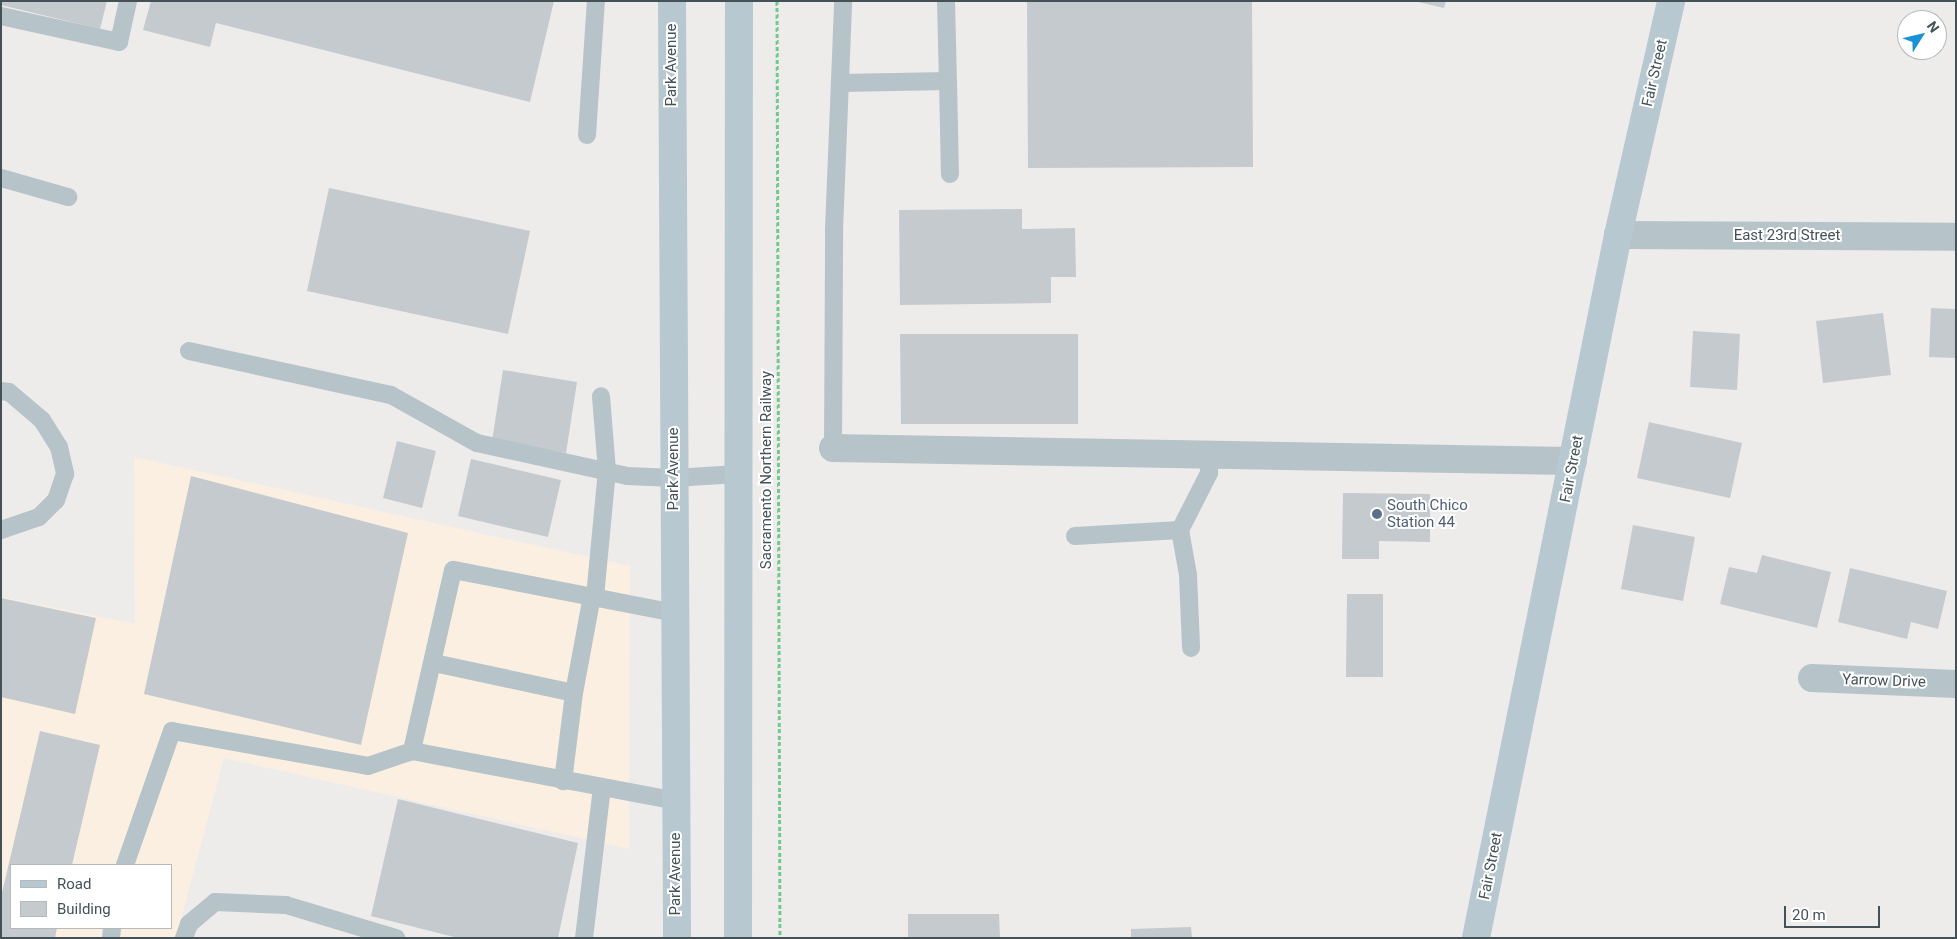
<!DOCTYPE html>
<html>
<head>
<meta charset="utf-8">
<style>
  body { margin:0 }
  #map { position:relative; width:1957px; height:939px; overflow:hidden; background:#eeebeb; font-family:Roboto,sans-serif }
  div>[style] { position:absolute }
  .commercial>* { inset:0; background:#fbefe2 }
  .building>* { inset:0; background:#c5cace }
  .path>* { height:3px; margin-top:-1.5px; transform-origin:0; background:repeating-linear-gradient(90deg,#71ca8d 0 4px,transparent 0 6.5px) }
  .lane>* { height:18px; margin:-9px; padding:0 9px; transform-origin:9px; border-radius:9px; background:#b6c3c8 }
  .street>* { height:28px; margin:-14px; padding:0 14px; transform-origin:14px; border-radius:14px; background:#b6c3c8 }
  .secondary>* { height:28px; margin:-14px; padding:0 14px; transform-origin:14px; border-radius:14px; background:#b8c8d0 }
  .dots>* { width:14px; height:14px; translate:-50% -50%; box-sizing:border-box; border:2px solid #fff; border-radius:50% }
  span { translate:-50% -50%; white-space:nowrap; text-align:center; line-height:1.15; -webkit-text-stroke:4px #fff; paint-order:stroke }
  .street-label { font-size:15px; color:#445258 }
  .service-label { font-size:15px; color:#4e5e75 }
  .left { translate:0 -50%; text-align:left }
  .frame { position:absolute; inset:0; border:2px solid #445258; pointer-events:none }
  .legend { position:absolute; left:10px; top:864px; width:162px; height:65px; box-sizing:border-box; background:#fff; border:1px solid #b4babc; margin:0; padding:6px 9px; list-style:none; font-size:15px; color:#445258 }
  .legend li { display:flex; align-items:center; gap:10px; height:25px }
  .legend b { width:25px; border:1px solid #b4babc }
  .north { position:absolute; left:1897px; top:10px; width:50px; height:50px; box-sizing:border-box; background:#fff; border:1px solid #b4babc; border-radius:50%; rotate:54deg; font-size:14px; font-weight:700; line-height:20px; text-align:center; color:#445258 }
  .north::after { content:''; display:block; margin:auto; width:18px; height:22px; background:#1b92d8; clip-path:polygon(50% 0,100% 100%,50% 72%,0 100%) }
  .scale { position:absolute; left:1784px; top:906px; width:96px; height:22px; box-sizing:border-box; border:2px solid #445258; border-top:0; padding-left:6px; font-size:15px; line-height:18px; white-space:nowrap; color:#445258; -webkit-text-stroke:4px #fff; paint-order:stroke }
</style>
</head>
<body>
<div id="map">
  <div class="commercial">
    <i style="clip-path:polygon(evenodd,134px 457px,630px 566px,629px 849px,224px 758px,176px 938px,1px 938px,1px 597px,135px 624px,134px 457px,11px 865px,171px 865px,171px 928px,11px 928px,11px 865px)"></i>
  </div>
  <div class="building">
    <i style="clip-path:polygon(1px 1px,107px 1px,100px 29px,1px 5px)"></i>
    <i style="clip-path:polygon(151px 1px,554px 1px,530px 102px,216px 23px,210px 47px,143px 30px)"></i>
    <i style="clip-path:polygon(1027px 1px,1252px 1px,1253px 167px,1028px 168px)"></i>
    <i style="clip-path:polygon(1414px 1px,1446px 1px,1444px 8px)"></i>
    <i style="clip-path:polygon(329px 188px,530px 231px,508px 334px,307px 291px)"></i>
    <i style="clip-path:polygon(1022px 209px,1022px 229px,1075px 228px,1076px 277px,1051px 277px,1051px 303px,900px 305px,899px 210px)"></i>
    <i style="clip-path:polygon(1931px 308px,1956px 309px,1956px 358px,1929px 357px)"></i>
    <i style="clip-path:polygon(1883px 313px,1891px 375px,1823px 383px,1816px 321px)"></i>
    <i style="clip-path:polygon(1693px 331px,1740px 334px,1737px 390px,1690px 387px)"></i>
    <i style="clip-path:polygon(900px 334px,1078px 334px,1078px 424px,901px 424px)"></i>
    <i style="clip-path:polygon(503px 370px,577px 382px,566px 453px,492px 441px)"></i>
    <i style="clip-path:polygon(1649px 422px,1742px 443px,1730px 498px,1637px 478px)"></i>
    <i style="clip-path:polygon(397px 441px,436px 451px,422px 508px,383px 498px)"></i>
    <i style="clip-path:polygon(471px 459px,561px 480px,548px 537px,458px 516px)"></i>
    <i style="clip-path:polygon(191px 476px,408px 533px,361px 745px,144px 694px)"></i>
    <i style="clip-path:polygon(1343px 493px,1430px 494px,1430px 542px,1379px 541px,1379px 559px,1342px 559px)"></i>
    <i style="clip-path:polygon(1633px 525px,1695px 537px,1683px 601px,1621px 589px)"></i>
    <i style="clip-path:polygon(1762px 555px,1831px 572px,1817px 628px,1720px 604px,1729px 567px,1757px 573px)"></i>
    <i style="clip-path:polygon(1850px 568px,1947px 591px,1938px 629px,1911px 622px,1907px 639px,1838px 622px)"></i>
    <i style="clip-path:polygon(1347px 594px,1383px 594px,1383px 677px,1346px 677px)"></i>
    <i style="clip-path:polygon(1px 598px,96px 618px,75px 714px,1px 697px)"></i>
    <i style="clip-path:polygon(40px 731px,100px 745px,72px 865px,11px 865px,11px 928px,57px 928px,55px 938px,1px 938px,1px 897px)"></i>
    <i style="clip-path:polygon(398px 799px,578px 843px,558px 938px,458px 938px,371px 916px)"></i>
    <i style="clip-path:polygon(908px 914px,999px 914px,1000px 938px,908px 938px)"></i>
    <i style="clip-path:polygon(1191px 927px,1192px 938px,1131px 938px,1131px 929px)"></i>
  </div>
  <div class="path">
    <i style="left:777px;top:1px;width:937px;rotate:89.82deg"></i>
  </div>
  <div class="lane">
    <i style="left:946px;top:1px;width:80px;rotate:88.6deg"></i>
    <i style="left:1px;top:16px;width:121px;rotate:12.4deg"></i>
    <i style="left:119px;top:42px;width:42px;rotate:-77.6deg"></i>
    <i style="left:840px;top:83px;width:108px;rotate:-1.1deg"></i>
    <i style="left:948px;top:81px;width:93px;rotate:88.8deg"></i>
    <i style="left:587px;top:135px;width:134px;rotate:-86.2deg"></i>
    <i style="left:1px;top:178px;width:70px;rotate:15.8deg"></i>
    <i style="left:189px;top:351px;width:207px;rotate:12.3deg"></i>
    <i style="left:391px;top:395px;width:98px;rotate:29.2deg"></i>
    <i style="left:477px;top:443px;width:154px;rotate:12.4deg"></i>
    <i style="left:627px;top:476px;width:47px;rotate:2.4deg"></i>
    <i style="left:674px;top:478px;width:63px;rotate:-3.6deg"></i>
    <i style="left:1px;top:391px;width:8px;rotate:7deg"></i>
    <i style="left:9px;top:392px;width:43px;rotate:40.3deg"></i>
    <i style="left:42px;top:420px;width:32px;rotate:58deg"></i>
    <i style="left:59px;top:447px;width:28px;rotate:77deg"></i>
    <i style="left:65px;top:474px;width:28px;rotate:109deg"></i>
    <i style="left:56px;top:500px;width:24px;rotate:135deg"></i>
    <i style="left:39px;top:517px;width:40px;rotate:161.1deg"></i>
    <i style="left:833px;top:448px;width:218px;rotate:-89.7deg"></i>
    <i style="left:834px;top:230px;width:229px;rotate:-87.7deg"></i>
    <i style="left:1180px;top:530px;width:46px;rotate:79.9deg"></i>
    <i style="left:1188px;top:575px;width:73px;rotate:87.6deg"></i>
    <i style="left:1075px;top:536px;width:105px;rotate:-3.3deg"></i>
    <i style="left:1180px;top:530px;width:64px;rotate:-63deg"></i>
    <i style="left:1209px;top:473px;width:19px;rotate:-90deg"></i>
    <i style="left:595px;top:597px;width:127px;rotate:-84.6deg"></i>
    <i style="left:607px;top:471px;width:75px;rotate:-94.6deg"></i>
    <i style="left:675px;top:613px;width:226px;rotate:-169deg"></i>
    <i style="left:453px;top:570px;width:186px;rotate:102.8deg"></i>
    <i style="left:412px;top:751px;width:269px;rotate:10.7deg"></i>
    <i style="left:434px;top:663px;width:143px;rotate:12.1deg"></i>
    <i style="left:574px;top:693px;width:89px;rotate:97.1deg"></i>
    <i style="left:574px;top:693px;width:99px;rotate:-79.5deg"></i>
    <i style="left:125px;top:865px;width:142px;rotate:-70.7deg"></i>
    <i style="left:172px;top:731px;width:199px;rotate:10.1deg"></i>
    <i style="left:368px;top:766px;width:46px;rotate:-18.8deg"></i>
    <i style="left:111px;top:938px;width:10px;rotate:-84deg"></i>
    <i style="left:184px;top:938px;width:15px;rotate:-70deg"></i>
    <i style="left:189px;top:924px;width:34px;rotate:-40deg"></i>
    <i style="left:215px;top:902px;width:71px;rotate:2.4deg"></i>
    <i style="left:286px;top:905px;width:115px;rotate:16.7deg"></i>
    <i style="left:584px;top:938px;width:151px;rotate:-83.2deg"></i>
  </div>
  <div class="street">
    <i style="left:1618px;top:235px;width:338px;rotate:0.3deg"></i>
    <i style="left:833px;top:448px;width:740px;rotate:1.01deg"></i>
    <i style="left:1812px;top:678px;width:144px;rotate:2.4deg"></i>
  </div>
  <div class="secondary">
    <i style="left:672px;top:1px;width:937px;rotate:89.69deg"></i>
    <i style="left:738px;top:938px;width:937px;rotate:-89.94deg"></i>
    <i style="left:1476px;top:938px;width:717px;rotate:-78.58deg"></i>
    <i style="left:1618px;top:235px;width:240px;rotate:-77.2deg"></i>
  </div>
  <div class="dots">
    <i style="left:1377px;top:514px;background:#5c6f8a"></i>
  </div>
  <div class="street-label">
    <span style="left:672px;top:65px;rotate:-90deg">Park Avenue</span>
    <span style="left:1655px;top:73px;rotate:-77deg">Fair Street</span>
    <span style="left:1787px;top:236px">East 23rd Street</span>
    <span style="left:674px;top:469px;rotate:-90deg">Park Avenue</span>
    <span style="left:1572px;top:469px;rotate:-79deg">Fair Street</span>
    <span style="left:767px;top:470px;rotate:-90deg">Sacramento Northern Railway</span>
    <span style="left:1884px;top:681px;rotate:2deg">Yarrow Drive</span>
    <span style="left:1491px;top:866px;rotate:-79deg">Fair Street</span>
    <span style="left:676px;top:874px;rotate:-90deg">Park Avenue</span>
  </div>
  <div class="service-label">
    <span class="left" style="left:1387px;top:514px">South Chico<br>Station 44</span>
  </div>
  <div class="frame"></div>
  <ul class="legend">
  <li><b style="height:6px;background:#b8c8d0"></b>Road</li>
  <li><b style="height:14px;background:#c5cace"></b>Building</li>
  </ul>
  <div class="north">N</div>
  <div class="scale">20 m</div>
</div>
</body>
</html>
